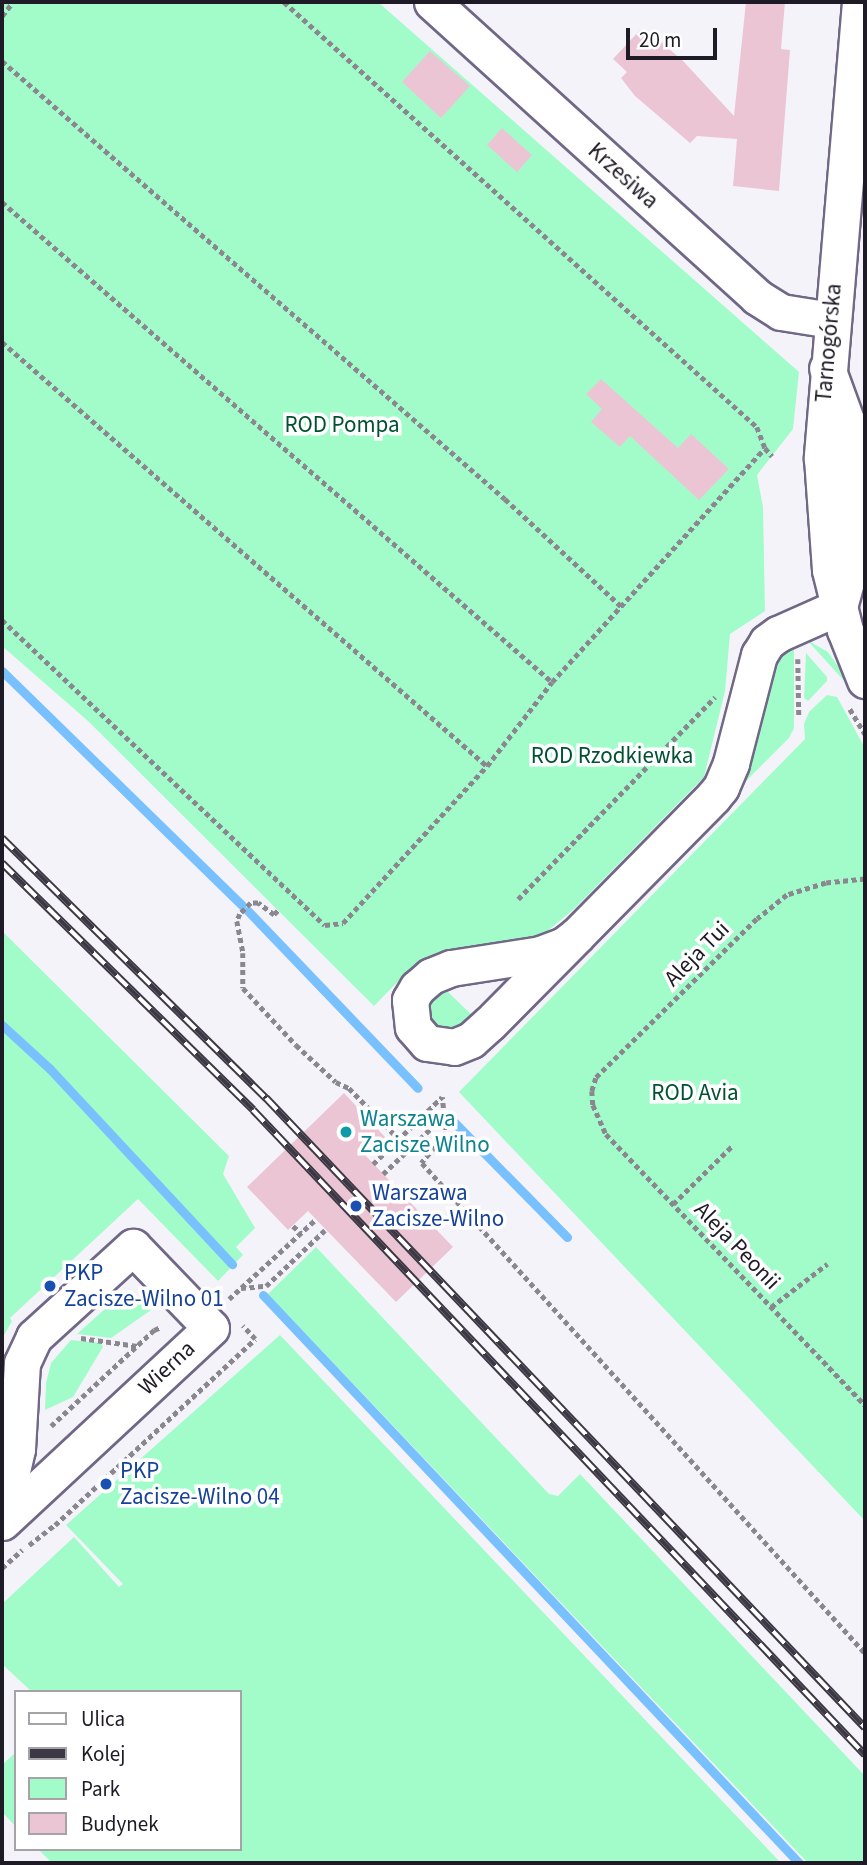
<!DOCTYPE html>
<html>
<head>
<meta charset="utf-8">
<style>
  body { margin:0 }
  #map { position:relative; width:867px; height:1865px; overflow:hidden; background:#f5f3fa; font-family:"Source Sans 3",sans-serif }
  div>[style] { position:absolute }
  .green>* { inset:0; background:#a2fcca }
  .stream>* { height:9px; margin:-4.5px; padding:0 4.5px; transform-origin:4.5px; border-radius:4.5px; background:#79c0ff }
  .building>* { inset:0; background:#ecc5d4 }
  .path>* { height:4.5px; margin-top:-2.25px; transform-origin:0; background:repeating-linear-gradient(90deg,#8a8791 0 5px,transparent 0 8.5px) }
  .roads { filter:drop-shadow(2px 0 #706886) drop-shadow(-2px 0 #706886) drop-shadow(0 2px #706886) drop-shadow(0 -2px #706886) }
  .minor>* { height:35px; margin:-17.5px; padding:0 17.5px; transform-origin:17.5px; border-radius:17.5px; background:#fff }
  .rail>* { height:8px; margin-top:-4px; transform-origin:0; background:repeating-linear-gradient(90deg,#fff 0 16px,#3c3844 0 32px); box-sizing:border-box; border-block:2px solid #3c3844 }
  .dots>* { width:19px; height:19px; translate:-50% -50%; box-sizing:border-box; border:4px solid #fff; border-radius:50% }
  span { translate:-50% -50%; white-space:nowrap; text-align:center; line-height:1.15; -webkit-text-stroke:7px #fff; paint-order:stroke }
  .street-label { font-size:23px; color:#1e1a26 }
  .park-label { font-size:23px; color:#015132 }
  .culture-label { font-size:23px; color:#0d838f }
  .left { translate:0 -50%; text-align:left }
  .transit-label { font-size:23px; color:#164399 }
  .frame { position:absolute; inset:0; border:4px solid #1e1a26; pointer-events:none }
  .legend { position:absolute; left:14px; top:1690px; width:228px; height:161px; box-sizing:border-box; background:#fff; border:2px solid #a5a3a8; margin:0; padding:9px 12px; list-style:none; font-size:21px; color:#1e1a26 }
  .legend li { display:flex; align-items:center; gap:14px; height:35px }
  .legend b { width:35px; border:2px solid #a5a3a8 }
  .scale { position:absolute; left:626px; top:28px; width:91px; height:32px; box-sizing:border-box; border:4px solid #1e1a26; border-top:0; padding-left:9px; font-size:21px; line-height:24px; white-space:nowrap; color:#1e1a26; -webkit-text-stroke:5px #fff; paint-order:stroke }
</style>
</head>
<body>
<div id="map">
  <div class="green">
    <i style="clip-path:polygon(2px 2px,378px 2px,799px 372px,793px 429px,757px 475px,763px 507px,765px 611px,730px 634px,725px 691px,704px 777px,574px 909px,539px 938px,444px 950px,414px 965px,374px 1006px,88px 721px,2px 646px)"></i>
    <i style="clip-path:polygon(807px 640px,828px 652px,842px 672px,846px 683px)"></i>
    <i style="clip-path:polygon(794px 642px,794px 728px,789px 738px,724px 803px,770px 658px)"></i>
    <i style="clip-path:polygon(806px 653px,827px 677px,827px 681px,808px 701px,804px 698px)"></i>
    <i style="clip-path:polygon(827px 695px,837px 697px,865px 748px,865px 1521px,459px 1092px,805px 739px,804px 724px,809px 712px)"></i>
    <i style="clip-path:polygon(2px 931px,229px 1156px,223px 1174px,255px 1228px,236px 1247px,243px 1255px,218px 1281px,138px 1199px,10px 1318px,12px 1321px,2px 1339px)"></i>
    <i style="clip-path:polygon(448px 992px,476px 1019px,453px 1034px,428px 1025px,428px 997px)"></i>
    <i style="clip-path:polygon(316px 1247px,549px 1494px,558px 1496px,580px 1474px,865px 1776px,865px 1863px,808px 1863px,268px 1294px)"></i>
    <i style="clip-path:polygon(126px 1296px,142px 1299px,154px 1308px,111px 1338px,77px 1334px,116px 1299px)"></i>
    <i style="clip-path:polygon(280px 1335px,781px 1863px,52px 1863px,38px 1849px,240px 1849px,240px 1692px,32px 1692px,2px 1664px,2px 1604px,74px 1537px,119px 1587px,123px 1584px,66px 1525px)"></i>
    <i style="clip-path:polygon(71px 1340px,101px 1343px,103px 1347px,73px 1397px,45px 1410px,46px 1383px,51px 1363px)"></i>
    <i style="clip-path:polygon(16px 1752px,16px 1827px,2px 1812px,2px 1765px)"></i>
  </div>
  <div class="stream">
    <i style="left:2px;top:671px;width:335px;rotate:44.3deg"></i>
    <i style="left:248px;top:911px;width:245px;rotate:46.2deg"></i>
    <i style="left:2px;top:1025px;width:65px;rotate:42.5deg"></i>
    <i style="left:50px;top:1069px;width:267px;rotate:47deg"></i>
    <i style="left:450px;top:1118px;width:167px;rotate:45.5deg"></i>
    <i style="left:263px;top:1295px;width:781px;rotate:46.66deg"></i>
  </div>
  <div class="building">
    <i style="clip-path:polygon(746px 2px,785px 2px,781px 49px,790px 50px,779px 191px,733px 186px,737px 139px,697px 136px,690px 143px,635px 96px,621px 78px,627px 72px,613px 59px,640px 30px,655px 43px,658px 39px,684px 62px,734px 116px)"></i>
    <i style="clip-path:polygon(430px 51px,470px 86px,441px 118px,402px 82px)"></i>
    <i style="clip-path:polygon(502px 128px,532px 155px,517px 172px,487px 145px)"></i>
    <i style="clip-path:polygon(601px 379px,678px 448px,691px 434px,729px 469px,699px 500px,630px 436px,620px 447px,591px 422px,602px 409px,586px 394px)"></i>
    <i style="clip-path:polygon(344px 1093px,385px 1137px,366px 1156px,453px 1247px,396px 1302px,308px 1211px,288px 1230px,247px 1187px)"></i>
  </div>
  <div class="path">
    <i style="left:284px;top:2px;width:636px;rotate:41.94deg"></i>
    <i style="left:757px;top:427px;width:22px;rotate:69deg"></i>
    <i style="left:765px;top:448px;width:11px;rotate:49deg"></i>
    <i style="left:2px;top:16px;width:18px;rotate:-52deg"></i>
    <i style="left:2px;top:61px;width:667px;rotate:41.05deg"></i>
    <i style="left:505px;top:499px;width:158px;rotate:42.7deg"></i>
    <i style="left:2px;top:202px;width:730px;rotate:41.11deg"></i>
    <i style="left:2px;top:342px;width:644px;rotate:41.16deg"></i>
    <i style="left:2px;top:620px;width:444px;rotate:43.4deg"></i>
    <i style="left:325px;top:925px;width:18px;rotate:-6deg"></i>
    <i style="left:343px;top:923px;width:213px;rotate:-47.5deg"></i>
    <i style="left:487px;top:766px;width:106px;rotate:-52.3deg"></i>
    <i style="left:552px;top:682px;width:316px;rotate:-47.7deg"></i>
    <i style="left:798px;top:659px;width:56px;rotate:89deg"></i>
    <i style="left:850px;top:709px;width:29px;rotate:59deg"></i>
    <i style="left:865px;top:879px;width:39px;rotate:174deg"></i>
    <i style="left:826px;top:883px;width:41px;rotate:162.9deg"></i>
    <i style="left:787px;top:895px;width:38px;rotate:141deg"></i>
    <i style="left:757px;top:919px;width:226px;rotate:135.4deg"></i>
    <i style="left:596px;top:1078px;width:14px;rotate:107deg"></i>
    <i style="left:592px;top:1091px;width:14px;rotate:86deg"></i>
    <i style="left:593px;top:1105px;width:32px;rotate:66deg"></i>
    <i style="left:606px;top:1134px;width:375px;rotate:46.3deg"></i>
    <i style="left:518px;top:899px;width:282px;rotate:-45.7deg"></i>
    <i style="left:278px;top:911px;width:6px;rotate:135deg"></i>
    <i style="left:274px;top:915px;width:20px;rotate:-143deg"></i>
    <i style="left:258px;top:903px;width:7px;rotate:180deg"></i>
    <i style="left:251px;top:903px;width:16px;rotate:135deg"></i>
    <i style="left:240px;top:914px;width:8px;rotate:113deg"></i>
    <i style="left:237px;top:921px;width:33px;rotate:79deg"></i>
    <i style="left:243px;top:953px;width:35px;rotate:90deg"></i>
    <i style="left:243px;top:988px;width:78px;rotate:47.1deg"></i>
    <i style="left:296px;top:1045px;width:54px;rotate:42.8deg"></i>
    <i style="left:336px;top:1082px;width:14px;rotate:25deg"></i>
    <i style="left:349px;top:1088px;width:71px;rotate:45.6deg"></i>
    <i style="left:444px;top:1116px;width:18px;rotate:84deg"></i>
    <i style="left:446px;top:1134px;width:38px;rotate:130deg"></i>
    <i style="left:422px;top:1163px;width:661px;rotate:47.88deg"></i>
    <i style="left:380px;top:1142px;width:11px;rotate:49deg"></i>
    <i style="left:373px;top:1164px;width:96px;rotate:-44.2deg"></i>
    <i style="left:383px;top:1174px;width:84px;rotate:-43.6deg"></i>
    <i style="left:444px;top:1116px;width:19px;rotate:-96deg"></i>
    <i style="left:673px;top:1204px;width:83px;rotate:-44.5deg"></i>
    <i style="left:293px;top:1226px;width:11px;rotate:41deg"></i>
    <i style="left:241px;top:1288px;width:25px;rotate:-5deg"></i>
    <i style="left:266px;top:1286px;width:81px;rotate:-43.5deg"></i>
    <i style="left:229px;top:1299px;width:118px;rotate:-42.6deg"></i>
    <i style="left:771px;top:1307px;width:71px;rotate:-37.5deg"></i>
    <i style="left:81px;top:1338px;width:57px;rotate:8.1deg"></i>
    <i style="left:51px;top:1426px;width:141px;rotate:-43deg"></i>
    <i style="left:154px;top:1330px;width:8px;rotate:-23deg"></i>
    <i style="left:29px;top:1545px;width:33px;rotate:-38deg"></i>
    <i style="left:55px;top:1525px;width:273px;rotate:-42.9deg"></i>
    <i style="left:255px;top:1339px;width:18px;rotate:-133deg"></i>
    <i style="left:2px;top:1568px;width:27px;rotate:-42deg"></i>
  </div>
  <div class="roads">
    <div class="minor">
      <i style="left:432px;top:2px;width:439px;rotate:42.2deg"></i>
      <i style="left:757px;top:297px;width:28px;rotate:32deg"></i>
      <i style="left:781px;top:312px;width:51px;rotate:9.1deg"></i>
      <i style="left:860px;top:2px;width:458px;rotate:94.8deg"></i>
      <i style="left:822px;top:458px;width:112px;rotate:85.9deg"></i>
      <i style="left:830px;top:570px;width:62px;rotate:76deg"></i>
      <i style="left:845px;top:630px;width:54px;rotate:68.2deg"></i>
      <i style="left:577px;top:935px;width:16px;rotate:142deg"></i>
      <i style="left:564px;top:945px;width:25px;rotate:159deg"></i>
      <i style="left:541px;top:954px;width:91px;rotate:171.2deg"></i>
      <i style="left:451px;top:968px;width:22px;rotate:158deg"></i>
      <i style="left:431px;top:976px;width:18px;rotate:139deg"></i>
      <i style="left:417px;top:988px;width:14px;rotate:120deg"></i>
      <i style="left:410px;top:1000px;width:27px;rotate:84deg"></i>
      <i style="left:413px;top:1027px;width:21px;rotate:49deg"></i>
      <i style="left:427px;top:1043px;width:27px;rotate:8deg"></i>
      <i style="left:454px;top:1047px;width:18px;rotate:-22deg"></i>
      <i style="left:471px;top:1040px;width:25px;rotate:-42deg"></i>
      <i style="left:490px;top:1023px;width:124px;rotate:-45.3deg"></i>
      <i style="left:577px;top:935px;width:194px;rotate:-45.4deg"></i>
      <i style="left:713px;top:797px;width:13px;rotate:-51deg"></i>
      <i style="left:721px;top:787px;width:26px;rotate:-67deg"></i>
      <i style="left:731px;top:763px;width:112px;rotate:-75.5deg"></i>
      <i style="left:759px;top:655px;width:15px;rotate:-58deg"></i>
      <i style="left:767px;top:642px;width:14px;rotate:-36deg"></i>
      <i style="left:778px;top:634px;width:67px;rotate:-23.9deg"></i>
      <i style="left:839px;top:607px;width:52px;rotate:-74.4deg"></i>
      <i style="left:853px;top:557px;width:70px;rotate:-90.8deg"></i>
      <i style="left:852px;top:487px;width:67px;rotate:-95.1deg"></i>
      <i style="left:846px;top:420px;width:55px;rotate:-110.1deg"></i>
      <i style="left:2px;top:1504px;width:12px;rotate:-66deg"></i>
      <i style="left:7px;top:1493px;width:45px;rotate:-77.2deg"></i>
      <i style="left:17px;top:1449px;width:86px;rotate:-86.7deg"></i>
      <i style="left:22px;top:1363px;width:29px;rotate:-65deg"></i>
      <i style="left:34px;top:1337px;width:134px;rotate:-42.3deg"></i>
      <i style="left:133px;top:1247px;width:112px;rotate:46.1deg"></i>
      <i style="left:211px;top:1328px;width:285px;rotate:137.1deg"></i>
    </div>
  </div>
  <div class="rail">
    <i style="left:2px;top:838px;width:371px;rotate:44.6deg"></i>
    <i style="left:266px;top:1098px;width:869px;rotate:46.44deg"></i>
    <i style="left:2px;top:863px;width:352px;rotate:44.5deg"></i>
    <i style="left:253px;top:1110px;width:889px;rotate:46.5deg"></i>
  </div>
  <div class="dots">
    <i style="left:346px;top:1132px;background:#0f9aa8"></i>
    <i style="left:356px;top:1206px;background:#1a4fb4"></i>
    <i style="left:50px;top:1286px;background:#1a4fb4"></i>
    <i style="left:106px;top:1484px;background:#1a4fb4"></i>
  </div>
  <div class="street-label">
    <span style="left:623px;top:176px;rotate:42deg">Krzesiwa</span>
    <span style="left:829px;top:343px;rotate:-85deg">Tarnogórska</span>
    <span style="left:697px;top:954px;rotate:-45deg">Aleja Tui</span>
    <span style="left:737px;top:1246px;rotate:46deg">Aleja Peonii</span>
    <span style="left:167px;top:1368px;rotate:-43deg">Wierna</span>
  </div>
  <div class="park-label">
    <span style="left:342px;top:425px">ROD Pompa</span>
    <span style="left:612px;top:756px">ROD Rzodkiewka</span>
    <span style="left:695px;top:1093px">ROD Avia</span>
  </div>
  <div class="culture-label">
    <span class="left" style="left:360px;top:1132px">Warszawa<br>Zacisze Wilno</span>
  </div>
  <div class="transit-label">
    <span class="left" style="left:372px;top:1206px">Warszawa<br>Zacisze-Wilno</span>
    <span class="left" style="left:64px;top:1286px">PKP<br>Zacisze-Wilno 01</span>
    <span class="left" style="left:120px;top:1484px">PKP<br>Zacisze-Wilno 04</span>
  </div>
  <div class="frame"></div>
  <ul class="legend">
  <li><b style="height:9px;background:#fff"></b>Ulica</li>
  <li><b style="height:9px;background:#3c3844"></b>Kolej</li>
  <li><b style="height:19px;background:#a2fcca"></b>Park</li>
  <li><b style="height:19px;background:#ecc5d4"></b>Budynek</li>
  </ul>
  <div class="scale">20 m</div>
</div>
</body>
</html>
